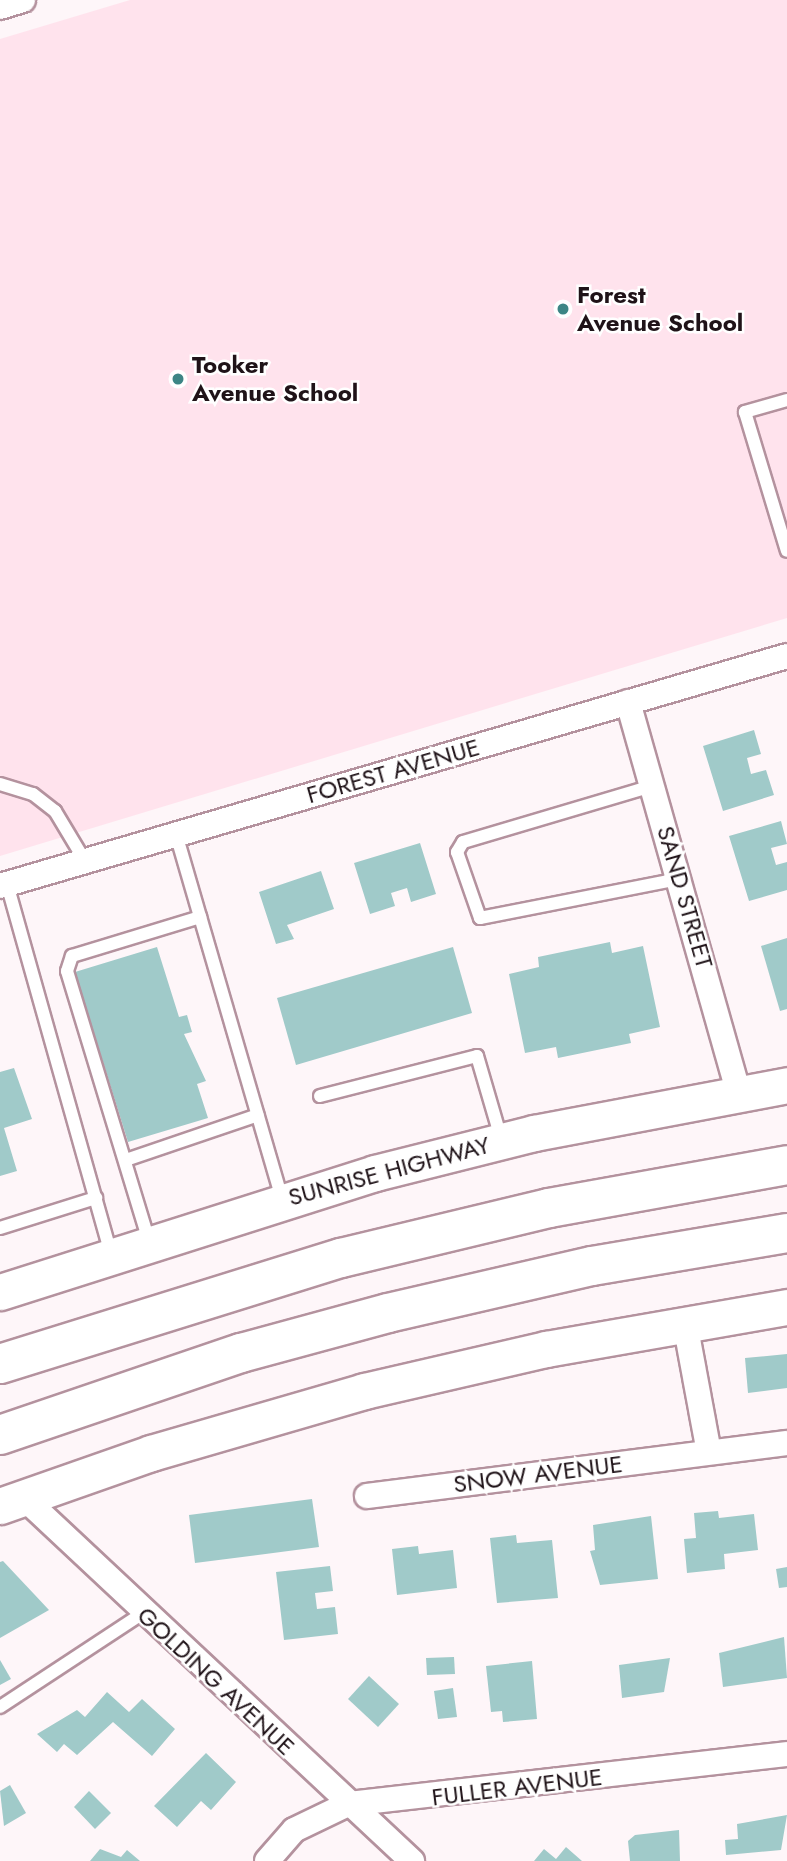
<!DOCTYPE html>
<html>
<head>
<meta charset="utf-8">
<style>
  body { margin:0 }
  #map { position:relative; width:787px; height:1861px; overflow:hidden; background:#fef6f9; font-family:Jost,sans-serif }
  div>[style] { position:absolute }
  .built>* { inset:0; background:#ffe3ed }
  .building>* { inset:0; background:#a0cac9 }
  .roads { filter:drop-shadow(2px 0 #b4929e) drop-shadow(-2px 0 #b4929e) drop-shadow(0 2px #b4929e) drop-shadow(0 -2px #b4929e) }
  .lane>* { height:12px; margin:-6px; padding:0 6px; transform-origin:6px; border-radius:6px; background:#fff }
  .street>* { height:24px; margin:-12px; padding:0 12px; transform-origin:12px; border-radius:12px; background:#fff }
  .secondary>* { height:35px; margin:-17.5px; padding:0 17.5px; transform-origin:17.5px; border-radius:17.5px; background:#fff }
  .highway>* { height:38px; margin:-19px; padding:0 19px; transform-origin:19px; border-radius:19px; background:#fff }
  .dots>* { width:19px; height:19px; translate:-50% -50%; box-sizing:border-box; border:4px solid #fff; border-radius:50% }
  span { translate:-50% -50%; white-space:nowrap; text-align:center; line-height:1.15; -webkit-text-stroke:5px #fff; paint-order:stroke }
  .poi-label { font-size:24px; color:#1f1318; font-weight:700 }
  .left { translate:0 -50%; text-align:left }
  .street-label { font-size:24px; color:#1f1318 }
</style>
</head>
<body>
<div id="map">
  <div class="built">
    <i style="clip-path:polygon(130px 0,787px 0,787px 618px,0 856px,0 39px)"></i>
  </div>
  <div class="building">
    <i style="clip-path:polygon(754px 730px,761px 754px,747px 758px,751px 774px,766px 770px,774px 795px,723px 811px,703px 746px)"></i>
    <i style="clip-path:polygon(781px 821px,787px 844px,771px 848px,776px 865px,787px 862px,787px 890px,749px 901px,729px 836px)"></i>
    <i style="clip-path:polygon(420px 843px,436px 894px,411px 902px,407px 888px,391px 893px,395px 906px,370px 914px,354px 863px)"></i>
    <i style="clip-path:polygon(321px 871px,334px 909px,287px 925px,294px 939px,276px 944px,259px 892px)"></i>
    <i style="clip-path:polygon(787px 938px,787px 1009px,780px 1011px,761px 946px)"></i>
    <i style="clip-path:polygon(610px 942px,612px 953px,643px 946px,660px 1027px,629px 1034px,631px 1043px,558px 1058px,556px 1047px,525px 1053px,509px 974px,539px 967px,538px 957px)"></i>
    <i style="clip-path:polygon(157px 947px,179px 1017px,187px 1015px,192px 1032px,184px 1034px,206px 1081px,197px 1084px,208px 1118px,128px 1142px,75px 972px)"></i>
    <i style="clip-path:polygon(453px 947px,472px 1013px,296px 1065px,277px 998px)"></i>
    <i style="clip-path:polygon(14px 1068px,32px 1119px,4px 1128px,17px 1171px,0 1176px,0 1072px)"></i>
    <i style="clip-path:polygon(787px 1354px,787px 1388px,748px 1393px,745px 1358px)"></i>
    <i style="clip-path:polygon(312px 1499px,319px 1547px,195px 1563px,189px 1515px)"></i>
    <i style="clip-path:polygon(718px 1511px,719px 1518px,754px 1514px,758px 1550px,724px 1554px,725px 1569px,687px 1573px,684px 1539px,696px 1538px,694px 1513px)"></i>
    <i style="clip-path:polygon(651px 1516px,658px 1579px,600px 1585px,590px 1551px,595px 1550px,593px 1525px)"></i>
    <i style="clip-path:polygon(516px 1535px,517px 1543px,552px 1540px,558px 1598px,497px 1603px,490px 1538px)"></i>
    <i style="clip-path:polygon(418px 1546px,419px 1554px,453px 1550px,457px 1588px,397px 1595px,392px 1549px)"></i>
    <i style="clip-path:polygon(3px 1561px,49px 1610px,0 1638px,0 1562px)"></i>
    <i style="clip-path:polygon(330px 1566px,333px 1591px,315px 1593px,317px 1609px,335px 1607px,338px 1634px,284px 1640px,276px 1572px)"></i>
    <i style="clip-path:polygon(787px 1567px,787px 1587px,779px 1588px,776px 1569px)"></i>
    <i style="clip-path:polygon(784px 1637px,787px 1678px,723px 1687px,719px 1653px)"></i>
    <i style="clip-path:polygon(454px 1657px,455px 1674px,427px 1675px,426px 1658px)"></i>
    <i style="clip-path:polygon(670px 1658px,664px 1692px,622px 1698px,619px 1665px)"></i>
    <i style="clip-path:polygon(0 1660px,11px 1679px,0 1685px)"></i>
    <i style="clip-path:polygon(532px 1661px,537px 1719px,503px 1722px,502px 1711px,491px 1712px,486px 1666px)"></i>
    <i style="clip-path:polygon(369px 1676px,399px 1704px,378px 1727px,348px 1699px)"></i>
    <i style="clip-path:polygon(453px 1688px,457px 1717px,438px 1719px,434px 1691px)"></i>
    <i style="clip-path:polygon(107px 1692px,129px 1712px,142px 1699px,175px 1729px,152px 1756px,113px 1722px,77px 1755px,64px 1744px,57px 1752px,37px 1734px,77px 1710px,85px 1717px)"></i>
    <i style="clip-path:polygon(206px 1753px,236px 1782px,211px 1810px,201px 1801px,177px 1827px,154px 1806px)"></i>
    <i style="clip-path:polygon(10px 1785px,26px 1813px,4px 1826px,0 1791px)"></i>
    <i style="clip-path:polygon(89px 1791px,111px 1813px,95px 1829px,74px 1807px)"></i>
    <i style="clip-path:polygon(787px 1815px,781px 1850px,726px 1855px,725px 1840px,738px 1839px,737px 1824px)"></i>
    <i style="clip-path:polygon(679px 1830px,680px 1861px,630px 1861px,628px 1841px,635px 1835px)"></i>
    <i style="clip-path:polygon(566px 1847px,582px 1861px,534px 1861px,544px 1849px,556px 1859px)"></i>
    <i style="clip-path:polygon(100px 1849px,121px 1857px,127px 1850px,140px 1861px,90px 1861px)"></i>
  </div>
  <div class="roads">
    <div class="lane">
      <i style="left:787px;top:400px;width:44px;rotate:164.1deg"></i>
      <i style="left:745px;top:412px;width:145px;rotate:73.2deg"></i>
      <i style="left:0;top:784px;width:34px;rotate:17deg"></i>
      <i style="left:33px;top:794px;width:28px;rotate:38deg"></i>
      <i style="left:55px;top:811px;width:58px;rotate:59deg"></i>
      <i style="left:652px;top:786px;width:197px;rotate:163.5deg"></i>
      <i style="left:463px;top:842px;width:12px;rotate:121deg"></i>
      <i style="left:457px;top:852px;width:70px;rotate:70.8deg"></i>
      <i style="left:480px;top:918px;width:203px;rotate:-11.1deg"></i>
      <i style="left:176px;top:834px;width:380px;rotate:73.8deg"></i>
      <i style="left:7px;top:884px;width:383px;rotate:74.3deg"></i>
      <i style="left:320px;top:1096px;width:162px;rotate:-14.3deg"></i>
      <i style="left:477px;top:1056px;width:85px;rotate:73.7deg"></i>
      <i style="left:126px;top:1160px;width:139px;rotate:-18.8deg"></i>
      <i style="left:0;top:1228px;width:101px;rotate:-17.4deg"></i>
      <i style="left:149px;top:1241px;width:282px;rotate:-106.9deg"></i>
      <i style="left:67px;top:971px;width:16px;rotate:-72deg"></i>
      <i style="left:72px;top:956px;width:134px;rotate:-16.9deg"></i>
      <i style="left:0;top:1707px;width:171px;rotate:-33.3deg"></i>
    </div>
    <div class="street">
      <i style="left:0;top:7px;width:24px;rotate:-17deg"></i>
      <i style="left:628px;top:702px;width:405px;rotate:74.2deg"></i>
      <i style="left:0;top:886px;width:820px;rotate:-16.29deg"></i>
      <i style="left:685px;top:1323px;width:131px;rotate:79.5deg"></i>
      <i style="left:367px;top:1496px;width:423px;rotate:-7.2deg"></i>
      <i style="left:23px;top:1497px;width:533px;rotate:43.1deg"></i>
      <i style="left:267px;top:1861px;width:41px;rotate:-48.9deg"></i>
      <i style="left:294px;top:1830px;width:60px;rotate:-25.7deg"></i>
      <i style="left:348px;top:1804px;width:442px;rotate:-6.5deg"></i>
    </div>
    <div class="secondary">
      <i style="left:0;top:1292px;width:393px;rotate:-17.6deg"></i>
      <i style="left:375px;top:1173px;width:164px;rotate:-14.1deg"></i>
      <i style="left:534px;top:1133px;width:258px;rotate:-10.7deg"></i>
      <i style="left:0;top:1506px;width:160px;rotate:-19.3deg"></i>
      <i style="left:151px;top:1453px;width:222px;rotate:-16.2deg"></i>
      <i style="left:364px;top:1391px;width:187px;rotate:-13deg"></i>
      <i style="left:546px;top:1349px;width:245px;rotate:-9.9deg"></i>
    </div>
    <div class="highway">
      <i style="left:0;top:1364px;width:357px;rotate:-17.3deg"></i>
      <i style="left:341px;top:1258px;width:214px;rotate:-13.5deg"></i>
      <i style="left:549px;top:1208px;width:242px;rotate:-10.2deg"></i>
      <i style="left:0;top:1435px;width:255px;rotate:-18.8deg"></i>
      <i style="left:241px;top:1353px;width:152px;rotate:-15.2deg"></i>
      <i style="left:388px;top:1313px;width:209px;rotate:-13deg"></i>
      <i style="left:592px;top:1266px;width:198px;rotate:-9.6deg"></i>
    </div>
  </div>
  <div class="dots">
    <i style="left:563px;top:309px;background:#3d8585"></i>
    <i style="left:178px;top:379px;background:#3d8585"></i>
  </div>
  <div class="poi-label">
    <span class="left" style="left:577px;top:309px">Forest<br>Avenue School</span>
    <span class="left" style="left:192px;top:379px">Tooker<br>Avenue School</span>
  </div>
  <div class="street-label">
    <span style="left:393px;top:771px;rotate:-16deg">FOREST AVENUE</span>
    <span style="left:685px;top:897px;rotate:74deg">SAND STREET</span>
    <span style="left:389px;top:1171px;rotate:-15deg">SUNRISE HIGHWAY</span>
    <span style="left:538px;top:1474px;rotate:-7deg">SNOW AVENUE</span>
    <span style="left:216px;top:1681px;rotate:43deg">GOLDING AVENUE</span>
    <span style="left:517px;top:1787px;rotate:-7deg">FULLER AVENUE</span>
  </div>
</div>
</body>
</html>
